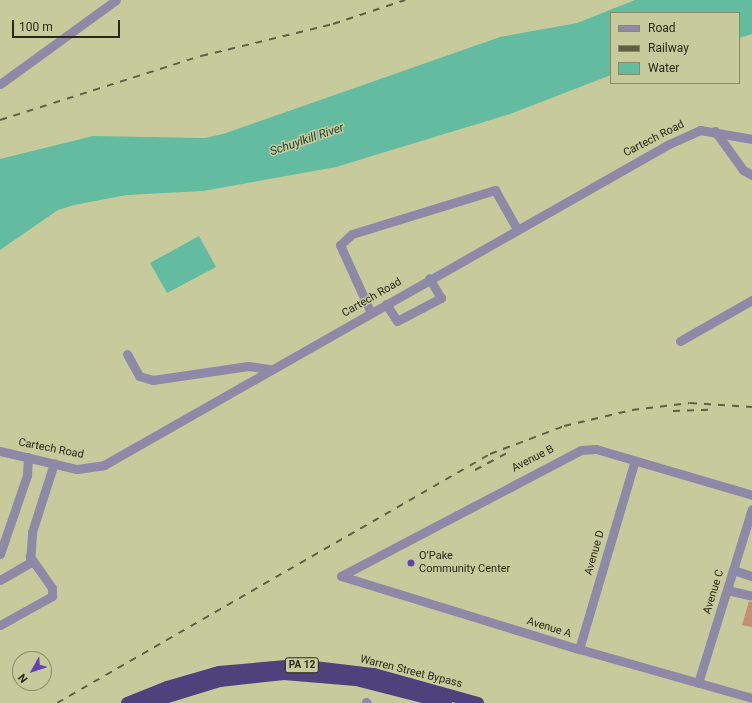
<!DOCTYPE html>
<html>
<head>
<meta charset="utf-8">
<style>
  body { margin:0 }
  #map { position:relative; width:752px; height:703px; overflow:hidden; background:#c7cb9c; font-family:Roboto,sans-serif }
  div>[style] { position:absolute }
  .green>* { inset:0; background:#c29073 }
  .water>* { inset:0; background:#63bba0 }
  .minor>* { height:9px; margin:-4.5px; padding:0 4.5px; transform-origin:4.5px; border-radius:4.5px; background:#8d89a6 }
  .highway>* { height:12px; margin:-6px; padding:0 6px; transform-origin:6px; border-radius:6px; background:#4e427d }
  .rail>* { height:2px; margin-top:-1px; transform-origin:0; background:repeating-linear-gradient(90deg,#5e6044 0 7px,transparent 0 14px) }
  .dots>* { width:11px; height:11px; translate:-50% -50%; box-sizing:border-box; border:2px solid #c7cb9c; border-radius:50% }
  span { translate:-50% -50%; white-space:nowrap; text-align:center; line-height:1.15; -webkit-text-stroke:3px #c7cb9c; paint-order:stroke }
  .shield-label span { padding:1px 3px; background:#c7cb9c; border:1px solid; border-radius:3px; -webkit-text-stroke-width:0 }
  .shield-label { font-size:10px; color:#282916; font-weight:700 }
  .street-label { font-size:11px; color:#282916 }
  .poi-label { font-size:11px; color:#282916 }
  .left { translate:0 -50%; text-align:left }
  .water-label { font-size:12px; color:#1c4438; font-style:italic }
  .legend { position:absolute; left:610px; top:12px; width:130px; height:72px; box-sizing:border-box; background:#c7cb9c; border:1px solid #878a66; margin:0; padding:5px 7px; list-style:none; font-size:12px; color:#282916 }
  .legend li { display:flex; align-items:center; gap:8px; height:20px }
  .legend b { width:20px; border:1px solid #878a66 }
  .north { position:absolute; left:12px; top:651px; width:40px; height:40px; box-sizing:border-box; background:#c7cb9c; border:1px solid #878a66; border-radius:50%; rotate:231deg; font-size:11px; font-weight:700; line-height:16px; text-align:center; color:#282916 }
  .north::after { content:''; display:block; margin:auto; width:14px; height:18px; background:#6341ba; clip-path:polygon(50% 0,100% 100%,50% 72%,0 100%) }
  .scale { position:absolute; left:12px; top:20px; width:108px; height:18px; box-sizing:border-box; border:2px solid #282916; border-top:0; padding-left:5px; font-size:12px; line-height:14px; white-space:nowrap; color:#282916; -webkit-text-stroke:3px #c7cb9c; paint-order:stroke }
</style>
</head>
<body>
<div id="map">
  <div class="green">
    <i style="clip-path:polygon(749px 601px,752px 602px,752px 627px,742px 625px)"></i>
  </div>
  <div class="water">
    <i style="clip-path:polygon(635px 0,752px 0,752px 34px,739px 38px,739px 13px,611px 13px,611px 75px,510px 114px,336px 167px,203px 191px,127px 195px,74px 205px,58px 210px,0 250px,0 159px,93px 136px,205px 138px,223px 134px,500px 37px,577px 23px)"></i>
    <i style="clip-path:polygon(199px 236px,216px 267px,167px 293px,150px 263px)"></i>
  </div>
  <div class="minor">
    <i style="left:0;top:84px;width:143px;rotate:-35.9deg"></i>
    <i style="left:715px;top:131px;width:48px;rotate:54.3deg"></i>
    <i style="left:743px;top:170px;width:10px;rotate:29deg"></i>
    <i style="left:386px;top:304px;width:20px;rotate:57deg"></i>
    <i style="left:397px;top:321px;width:50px;rotate:-27.6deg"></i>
    <i style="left:441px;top:298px;width:23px;rotate:-121deg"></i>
    <i style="left:371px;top:313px;width:75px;rotate:-114.5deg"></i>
    <i style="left:340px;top:245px;width:16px;rotate:-43deg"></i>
    <i style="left:352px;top:234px;width:150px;rotate:-17.1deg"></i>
    <i style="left:495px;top:190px;width:45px;rotate:60.6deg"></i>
    <i style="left:680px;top:341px;width:83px;rotate:-29.7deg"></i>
    <i style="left:127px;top:354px;width:25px;rotate:61deg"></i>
    <i style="left:139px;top:376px;width:15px;rotate:16deg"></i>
    <i style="left:153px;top:380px;width:96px;rotate:-8.4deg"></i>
    <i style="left:248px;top:366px;width:21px;rotate:8deg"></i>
    <i style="left:0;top:451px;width:79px;rotate:13.2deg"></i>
    <i style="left:77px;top:469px;width:27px;rotate:-8deg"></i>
    <i style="left:104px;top:465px;width:650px;rotate:-29.6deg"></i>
    <i style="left:669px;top:144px;width:34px;rotate:-24deg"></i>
    <i style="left:700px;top:130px;width:53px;rotate:9.8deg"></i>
    <i style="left:0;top:554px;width:83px;rotate:-71.1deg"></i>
    <i style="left:27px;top:475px;width:18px;rotate:-87deg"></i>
    <i style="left:733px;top:570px;width:20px;rotate:18deg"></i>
    <i style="left:341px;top:576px;width:271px;rotate:-27.7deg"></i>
    <i style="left:581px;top:450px;width:15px;rotate:-4deg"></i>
    <i style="left:596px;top:449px;width:163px;rotate:16.4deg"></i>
    <i style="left:341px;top:576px;width:249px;rotate:17.1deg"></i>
    <i style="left:579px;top:649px;width:180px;rotate:15.8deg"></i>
    <i style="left:0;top:580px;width:34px;rotate:-30deg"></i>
    <i style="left:30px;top:563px;width:31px;rotate:-86deg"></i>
    <i style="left:32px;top:532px;width:72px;rotate:-72.3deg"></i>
    <i style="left:727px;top:590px;width:26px;rotate:13deg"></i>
    <i style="left:0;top:625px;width:60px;rotate:-29.1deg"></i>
    <i style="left:52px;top:596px;width:8px;rotate:-90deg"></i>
    <i style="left:52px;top:588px;width:39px;rotate:-125deg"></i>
    <i style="left:579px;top:649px;width:194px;rotate:-73.5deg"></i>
    <i style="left:698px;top:683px;width:182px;rotate:-72.8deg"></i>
    <i style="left:366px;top:702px;width:1px;rotate:45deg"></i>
  </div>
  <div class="highway">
    <i style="left:127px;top:703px;width:43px;rotate:-21.8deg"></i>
    <i style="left:167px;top:687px;width:54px;rotate:-16.1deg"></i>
    <i style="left:219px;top:672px;width:79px;rotate:-5.1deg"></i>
    <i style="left:298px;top:665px;width:77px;rotate:6.8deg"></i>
    <i style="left:374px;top:674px;width:108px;rotate:15.6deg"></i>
    <i style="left:148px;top:703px;width:75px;rotate:-17deg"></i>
    <i style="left:220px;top:681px;width:64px;rotate:-6.2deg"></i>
    <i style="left:284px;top:674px;width:72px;rotate:4.8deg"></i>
    <i style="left:356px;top:680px;width:93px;rotate:14.3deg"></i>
  </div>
  <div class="rail">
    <i style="left:0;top:120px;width:211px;rotate:-17.7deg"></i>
    <i style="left:201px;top:56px;width:136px;rotate:-13.6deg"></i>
    <i style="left:333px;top:24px;width:76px;rotate:-18.4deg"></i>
    <i style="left:673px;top:411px;width:36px;rotate:-2deg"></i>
    <i style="left:475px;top:470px;width:36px;rotate:-28deg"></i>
    <i style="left:57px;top:703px;width:499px;rotate:-29.9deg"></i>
    <i style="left:490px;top:454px;width:79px;rotate:-20.7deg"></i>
    <i style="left:564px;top:426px;width:70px;rotate:-13.2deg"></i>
    <i style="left:632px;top:410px;width:58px;rotate:-6.9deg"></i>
    <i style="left:690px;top:403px;width:62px;rotate:3.7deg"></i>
  </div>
  <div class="dots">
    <i style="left:411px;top:563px;background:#6341ba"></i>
  </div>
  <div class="shield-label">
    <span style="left:302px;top:665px">PA 12</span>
  </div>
  <div class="street-label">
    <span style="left:654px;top:139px;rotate:-27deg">Cartech Road</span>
    <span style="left:372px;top:298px;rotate:-30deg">Cartech Road</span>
    <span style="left:51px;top:449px;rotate:11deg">Cartech Road</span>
    <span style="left:533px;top:459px;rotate:-27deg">Avenue B</span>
    <span style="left:595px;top:553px;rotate:-74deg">Avenue D</span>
    <span style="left:714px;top:592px;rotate:-73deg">Avenue C</span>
    <span style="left:549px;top:628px;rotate:17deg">Avenue A</span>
    <span style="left:411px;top:672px;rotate:14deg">Warren Street Bypass</span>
  </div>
  <div class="poi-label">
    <span class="left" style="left:419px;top:563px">O’Pake<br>Community Center</span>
  </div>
  <div class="water-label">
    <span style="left:307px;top:140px;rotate:-19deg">Schuylkill River</span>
  </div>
  <ul class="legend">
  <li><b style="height:5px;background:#8d89a6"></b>Road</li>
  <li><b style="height:5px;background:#5e6044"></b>Railway</li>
  <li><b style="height:11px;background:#63bba0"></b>Water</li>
  </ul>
  <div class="north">N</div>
  <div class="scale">100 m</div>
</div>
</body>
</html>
